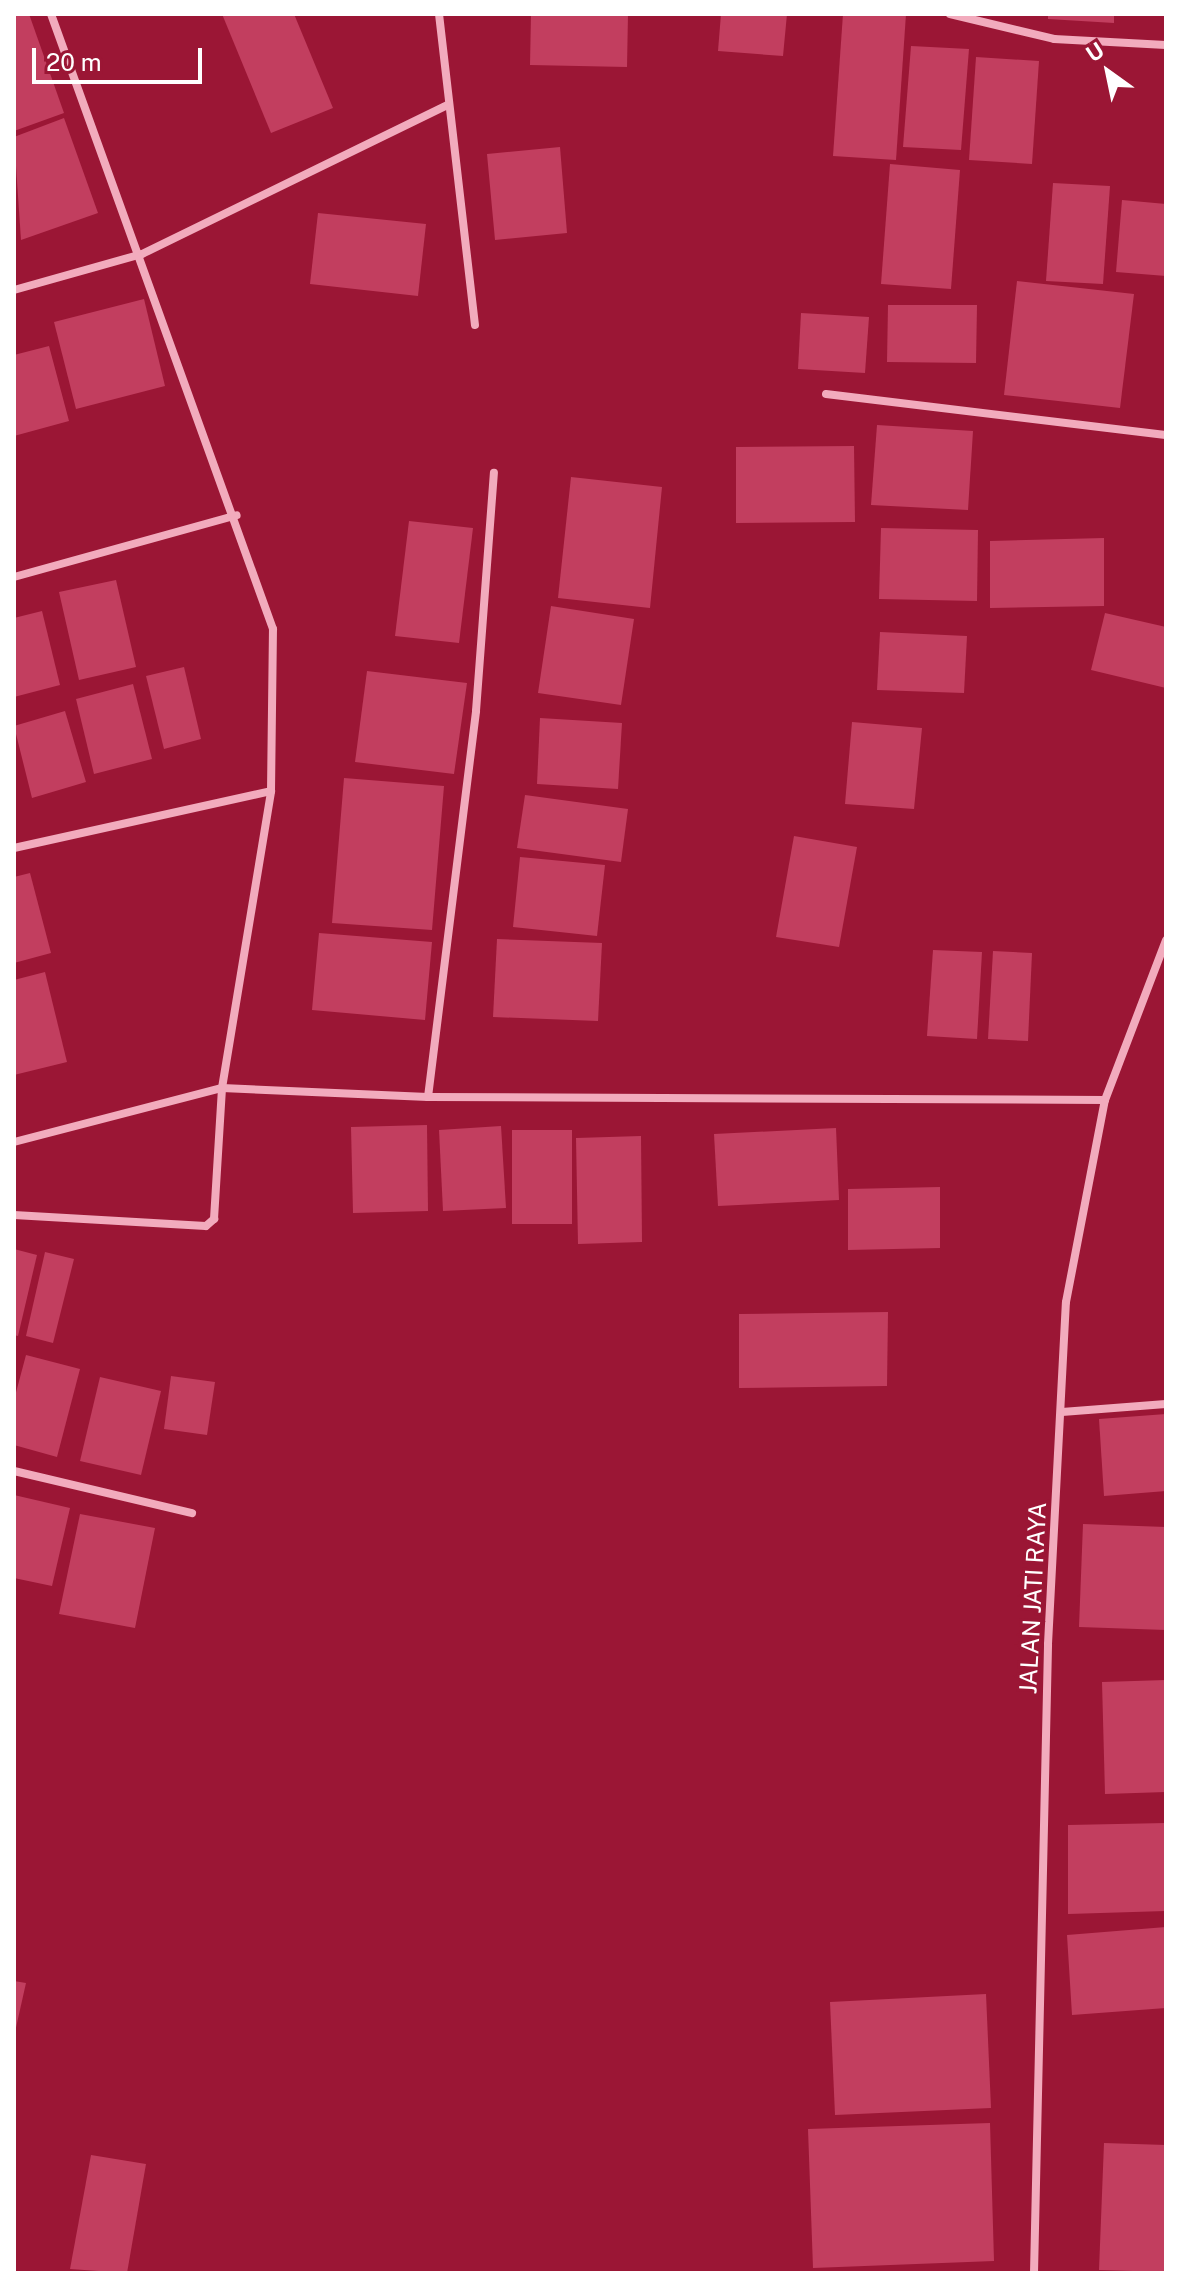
<!DOCTYPE html>
<html>
<head>
<meta charset="utf-8">
<style>
  body { margin:0 }
  #map { position:relative; width:1180px; height:2287px; overflow:hidden; background:#9b1635; font-family:"Public Sans",sans-serif }
  div>[style] { position:absolute }
  .building>* { inset:0; background:#c23e5f }
  .street>* { height:8px; margin:-4px; padding:0 4px; transform-origin:4px; border-radius:4px; background:#f2abbd }
  span { translate:-50% -50%; white-space:nowrap; text-align:center; line-height:1.15; -webkit-text-stroke:6px #9b1635; paint-order:stroke }
  .street-label { font-size:24px; color:#fff }
  .frame { position:absolute; inset:0; border:16px solid #fff; pointer-events:none }
  .north { position:absolute; left:1068px; top:32px; width:80px; height:80px; -webkit-text-stroke:6px #9b1635; paint-order:stroke; rotate:327deg; font-size:22px; font-weight:700; line-height:32px; text-align:center; color:#fff }
  .north::after { content:''; display:block; margin:auto; width:28px; height:36px; background:#fff; clip-path:polygon(50% 0,100% 100%,50% 72%,0 100%) }
  .scale { position:absolute; left:32px; top:48px; width:170px; height:36px; box-sizing:border-box; border:4px solid #fff; border-top:0; padding-left:10px; font-size:24px; line-height:28px; white-space:nowrap; color:#fff; -webkit-text-stroke:6px #9b1635; paint-order:stroke }
</style>
</head>
<body>
<div id="map">
  <div class="building">
    <i style="clip-path:polygon(29px 14px,64px 113px,14px 131px,14px 16px)"></i>
    <i style="clip-path:polygon(222px 14px,294px 14px,333px 108px,271px 133px)"></i>
    <i style="clip-path:polygon(531px 14px,628px 14px,627px 67px,530px 65px)"></i>
    <i style="clip-path:polygon(721px 14px,787px 14px,783px 56px,718px 51px)"></i>
    <i style="clip-path:polygon(843px 14px,906px 14px,896px 160px,833px 156px)"></i>
    <i style="clip-path:polygon(1048px 14px,1114px 14px,1114px 23px,1048px 19px)"></i>
    <i style="clip-path:polygon(911px 46px,969px 49px,961px 150px,903px 147px)"></i>
    <i style="clip-path:polygon(976px 57px,1039px 61px,1032px 164px,969px 160px)"></i>
    <i style="clip-path:polygon(64px 118px,98px 213px,21px 240px,14px 137px)"></i>
    <i style="clip-path:polygon(560px 147px,567px 233px,495px 240px,487px 154px)"></i>
    <i style="clip-path:polygon(890px 164px,960px 170px,951px 289px,881px 284px)"></i>
    <i style="clip-path:polygon(1053px 183px,1110px 186px,1103px 284px,1046px 281px)"></i>
    <i style="clip-path:polygon(1122px 200px,1166px 204px,1166px 276px,1116px 272px)"></i>
    <i style="clip-path:polygon(318px 213px,426px 224px,418px 296px,310px 284px)"></i>
    <i style="clip-path:polygon(1017px 281px,1134px 294px,1120px 408px,1004px 395px)"></i>
    <i style="clip-path:polygon(144px 299px,165px 386px,76px 409px,54px 322px)"></i>
    <i style="clip-path:polygon(888px 305px,977px 305px,976px 363px,887px 362px)"></i>
    <i style="clip-path:polygon(801px 313px,869px 317px,865px 373px,798px 369px)"></i>
    <i style="clip-path:polygon(49px 346px,69px 421px,14px 436px,14px 355px)"></i>
    <i style="clip-path:polygon(877px 425px,973px 431px,968px 510px,871px 505px)"></i>
    <i style="clip-path:polygon(854px 446px,855px 522px,736px 523px,736px 447px)"></i>
    <i style="clip-path:polygon(571px 477px,662px 487px,650px 608px,558px 598px)"></i>
    <i style="clip-path:polygon(409px 521px,473px 528px,459px 643px,395px 636px)"></i>
    <i style="clip-path:polygon(881px 528px,978px 530px,977px 601px,879px 599px)"></i>
    <i style="clip-path:polygon(1104px 538px,1104px 606px,990px 608px,990px 541px)"></i>
    <i style="clip-path:polygon(116px 580px,136px 667px,79px 680px,59px 592px)"></i>
    <i style="clip-path:polygon(551px 606px,634px 619px,621px 705px,538px 693px)"></i>
    <i style="clip-path:polygon(42px 611px,60px 685px,14px 697px,14px 618px)"></i>
    <i style="clip-path:polygon(1105px 613px,1166px 627px,1166px 688px,1091px 670px)"></i>
    <i style="clip-path:polygon(880px 632px,967px 636px,964px 693px,877px 690px)"></i>
    <i style="clip-path:polygon(184px 667px,201px 739px,164px 749px,146px 676px)"></i>
    <i style="clip-path:polygon(367px 671px,467px 683px,454px 774px,355px 762px)"></i>
    <i style="clip-path:polygon(133px 684px,152px 759px,94px 774px,76px 699px)"></i>
    <i style="clip-path:polygon(65px 711px,86px 782px,32px 798px,14px 726px)"></i>
    <i style="clip-path:polygon(540px 718px,622px 723px,618px 789px,537px 784px)"></i>
    <i style="clip-path:polygon(852px 722px,922px 728px,914px 809px,845px 804px)"></i>
    <i style="clip-path:polygon(344px 778px,444px 786px,432px 930px,332px 923px)"></i>
    <i style="clip-path:polygon(525px 795px,628px 809px,621px 862px,517px 848px)"></i>
    <i style="clip-path:polygon(794px 836px,857px 847px,839px 947px,776px 937px)"></i>
    <i style="clip-path:polygon(520px 857px,605px 865px,597px 936px,513px 927px)"></i>
    <i style="clip-path:polygon(30px 873px,51px 953px,14px 963px,14px 877px)"></i>
    <i style="clip-path:polygon(319px 933px,432px 942px,425px 1020px,312px 1010px)"></i>
    <i style="clip-path:polygon(497px 939px,602px 943px,598px 1021px,493px 1017px)"></i>
    <i style="clip-path:polygon(933px 950px,982px 952px,977px 1039px,927px 1036px)"></i>
    <i style="clip-path:polygon(993px 951px,1032px 953px,1028px 1041px,988px 1039px)"></i>
    <i style="clip-path:polygon(45px 972px,67px 1062px,14px 1075px,14px 980px)"></i>
    <i style="clip-path:polygon(427px 1125px,428px 1211px,353px 1213px,351px 1127px)"></i>
    <i style="clip-path:polygon(501px 1126px,506px 1208px,443px 1211px,439px 1130px)"></i>
    <i style="clip-path:polygon(836px 1128px,839px 1200px,718px 1206px,714px 1134px)"></i>
    <i style="clip-path:polygon(512px 1130px,572px 1130px,572px 1224px,512px 1224px)"></i>
    <i style="clip-path:polygon(641px 1136px,642px 1242px,578px 1244px,576px 1138px)"></i>
    <i style="clip-path:polygon(940px 1187px,940px 1248px,848px 1250px,848px 1189px)"></i>
    <i style="clip-path:polygon(14px 1249px,37px 1255px,18px 1336px,14px 1335px)"></i>
    <i style="clip-path:polygon(45px 1252px,74px 1259px,53px 1343px,26px 1336px)"></i>
    <i style="clip-path:polygon(888px 1312px,887px 1386px,739px 1388px,739px 1314px)"></i>
    <i style="clip-path:polygon(26px 1355px,80px 1369px,57px 1457px,14px 1445px,14px 1400px)"></i>
    <i style="clip-path:polygon(171px 1376px,215px 1382px,207px 1435px,164px 1429px)"></i>
    <i style="clip-path:polygon(100px 1377px,161px 1391px,141px 1475px,80px 1461px)"></i>
    <i style="clip-path:polygon(1166px 1414px,1166px 1491px,1104px 1496px,1099px 1419px)"></i>
    <i style="clip-path:polygon(14px 1495px,70px 1508px,52px 1586px,14px 1578px)"></i>
    <i style="clip-path:polygon(80px 1514px,155px 1528px,135px 1628px,59px 1614px)"></i>
    <i style="clip-path:polygon(1083px 1524px,1166px 1527px,1166px 1630px,1079px 1627px)"></i>
    <i style="clip-path:polygon(1166px 1680px,1166px 1792px,1105px 1794px,1102px 1682px)"></i>
    <i style="clip-path:polygon(1166px 1823px,1166px 1911px,1068px 1914px,1068px 1825px)"></i>
    <i style="clip-path:polygon(1166px 1927px,1166px 2008px,1072px 2015px,1067px 1935px)"></i>
    <i style="clip-path:polygon(14px 1981px,26px 1983px,15px 2032px,14px 2032px)"></i>
    <i style="clip-path:polygon(986px 1994px,991px 2108px,835px 2115px,830px 2002px)"></i>
    <i style="clip-path:polygon(990px 2123px,994px 2261px,813px 2268px,808px 2129px)"></i>
    <i style="clip-path:polygon(1104px 2143px,1166px 2145px,1166px 2272px,1099px 2270px)"></i>
    <i style="clip-path:polygon(91px 2155px,146px 2164px,127px 2273px,70px 2269px)"></i>
  </div>
  <div class="street">
    <i style="left:439px;top:14px;width:313px;rotate:83.4deg"></i>
    <i style="left:950px;top:14px;width:107px;rotate:13.5deg"></i>
    <i style="left:1054px;top:39px;width:112px;rotate:3.1deg"></i>
    <i style="left:14px;top:290px;width:133px;rotate:-15.7deg"></i>
    <i style="left:142px;top:254px;width:339px;rotate:-26deg"></i>
    <i style="left:826px;top:394px;width:342px;rotate:6.9deg"></i>
    <i style="left:14px;top:577px;width:231px;rotate:-15.5deg"></i>
    <i style="left:14px;top:848px;width:263px;rotate:-12.5deg"></i>
    <i style="left:428px;top:1097px;width:389px;rotate:-82.9deg"></i>
    <i style="left:476px;top:711px;width:239px;rotate:-85.7deg"></i>
    <i style="left:14px;top:1142px;width:215px;rotate:-14.6deg"></i>
    <i style="left:222px;top:1088px;width:206px;rotate:2.5deg"></i>
    <i style="left:428px;top:1097px;width:677px;rotate:0.25deg"></i>
    <i style="left:14px;top:1215px;width:192px;rotate:3.3deg"></i>
    <i style="left:206px;top:1226px;width:11px;rotate:-41deg"></i>
    <i style="left:214px;top:1219px;width:131px;rotate:-86.5deg"></i>
    <i style="left:222px;top:1088px;width:301px;rotate:-80.6deg"></i>
    <i style="left:271px;top:791px;width:162px;rotate:-89.3deg"></i>
    <i style="left:273px;top:629px;width:654px;rotate:-109.85deg"></i>
    <i style="left:1062px;top:1412px;width:104px;rotate:-4.4deg"></i>
    <i style="left:14px;top:1471px;width:183px;rotate:13.3deg"></i>
    <i style="left:1034px;top:2273px;width:629px;rotate:-88.72deg"></i>
    <i style="left:1048px;top:1644px;width:342px;rotate:-87deg"></i>
    <i style="left:1066px;top:1302px;width:206px;rotate:-79.1deg"></i>
    <i style="left:1105px;top:1100px;width:171px;rotate:-69.1deg"></i>
  </div>
  <div class="street-label">
    <span style="left:1033px;top:1598px;rotate:-87deg">JALAN JATI RAYA</span>
  </div>
  <div class="frame"></div>
  <div class="north">U</div>
  <div class="scale">20 m</div>
</div>
</body>
</html>
